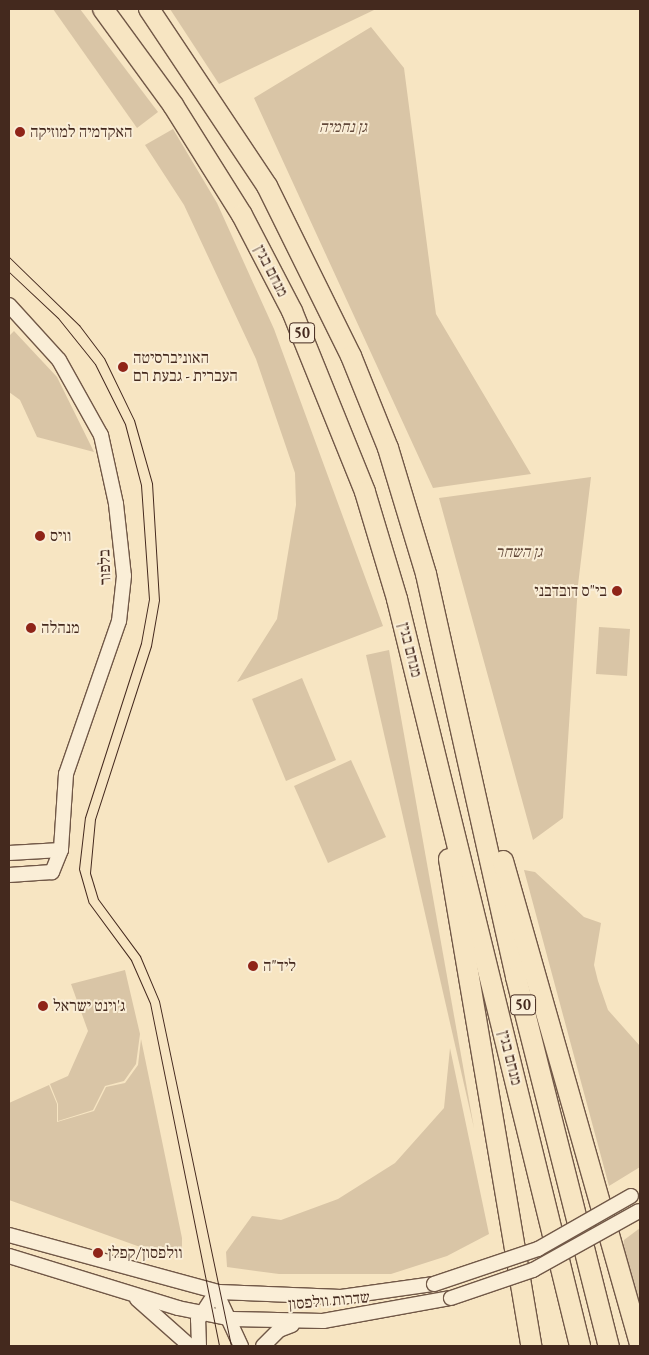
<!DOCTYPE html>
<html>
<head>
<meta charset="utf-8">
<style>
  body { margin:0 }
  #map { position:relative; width:649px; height:1355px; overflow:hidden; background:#f7e5c2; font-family:"EB Garamond","Frank Ruhl Libre",serif }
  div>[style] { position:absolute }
  .green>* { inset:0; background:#d9c5a6 }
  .roads { filter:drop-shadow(1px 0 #715847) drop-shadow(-1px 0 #715847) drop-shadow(0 1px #715847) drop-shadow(0 -1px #715847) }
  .tertiary>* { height:14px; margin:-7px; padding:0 7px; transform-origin:7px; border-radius:7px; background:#faeed7 }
  .motorway>* { height:20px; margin:-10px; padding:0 10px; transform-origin:10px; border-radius:10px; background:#f7e5c2 }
  .tram>* { height:1px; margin:-0.5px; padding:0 0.5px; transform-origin:0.5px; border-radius:0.5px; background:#44291e }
  .bridges { filter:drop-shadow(1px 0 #715847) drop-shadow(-1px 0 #715847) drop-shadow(0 1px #715847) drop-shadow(0 -1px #715847) }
  .tertiary-bridge>* { height:14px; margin:-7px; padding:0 7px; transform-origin:7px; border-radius:7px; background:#faeed7 }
  .dots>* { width:14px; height:14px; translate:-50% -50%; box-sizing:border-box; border:2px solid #faeed7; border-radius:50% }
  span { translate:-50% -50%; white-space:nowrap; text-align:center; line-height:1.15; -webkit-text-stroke:4px #faeed7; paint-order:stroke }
  .shield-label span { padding:1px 4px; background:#faeed7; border:1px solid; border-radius:4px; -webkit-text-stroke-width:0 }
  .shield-label { font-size:15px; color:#44291e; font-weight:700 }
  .park-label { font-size:16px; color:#624839; font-style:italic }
  .poi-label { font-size:16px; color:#44291e }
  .left { translate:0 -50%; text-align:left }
  .right { translate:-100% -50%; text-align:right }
  .street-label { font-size:16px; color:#44291e }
  .frame { position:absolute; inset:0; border:10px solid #44291e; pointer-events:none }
</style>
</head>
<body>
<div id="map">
  <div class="green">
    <i style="clip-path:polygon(53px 9px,80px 9px,158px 112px,137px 128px)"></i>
    <i style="clip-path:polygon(170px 9px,373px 9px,374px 10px,219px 84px)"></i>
    <i style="clip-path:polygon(371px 27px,404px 68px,436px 314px,531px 474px,433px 488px,254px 98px)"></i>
    <i style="clip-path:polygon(173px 129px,217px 203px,274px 329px,383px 626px,237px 682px,277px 619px,296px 505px,295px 473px,256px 359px,184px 205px,145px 145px)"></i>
    <i style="clip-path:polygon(14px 331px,57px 377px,94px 452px,37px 437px,20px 400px,9px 392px,9px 336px)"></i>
    <i style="clip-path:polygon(591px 477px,578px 585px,563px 818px,533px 840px,439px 498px)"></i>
    <i style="clip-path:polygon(599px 627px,630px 629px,627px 676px,596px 674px)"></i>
    <i style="clip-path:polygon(389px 650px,474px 1128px,366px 655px)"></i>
    <i style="clip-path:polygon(302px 678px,336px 760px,286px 781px,252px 699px)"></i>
    <i style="clip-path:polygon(351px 760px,386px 837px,328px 863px,294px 786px)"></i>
    <i style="clip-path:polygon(524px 870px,535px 872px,584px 917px,601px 923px,594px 965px,598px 981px,608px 1010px,640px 1046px,640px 1167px,609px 1186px)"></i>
    <i style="clip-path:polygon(125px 970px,140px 1034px,136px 1064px,124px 1081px,105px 1086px,93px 1110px,58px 1121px,58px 1104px,50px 1084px,68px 1076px,88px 1031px,71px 984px)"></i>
    <i style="clip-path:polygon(141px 1039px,182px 1238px,182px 1248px,171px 1258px,9px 1200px,9px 1103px,49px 1085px,57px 1104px,57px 1122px,94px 1111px,106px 1087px,125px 1083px,138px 1065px)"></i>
    <i style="clip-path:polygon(450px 1048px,489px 1234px,447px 1256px,391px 1274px,279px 1274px,227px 1267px,226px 1252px,252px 1216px,281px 1220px,338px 1199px,395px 1163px,444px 1108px)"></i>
    <i style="clip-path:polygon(640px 1228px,640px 1321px,622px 1256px,624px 1240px)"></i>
  </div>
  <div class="roads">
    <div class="tertiary">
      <i style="left:9px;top:305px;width:74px;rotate:47.7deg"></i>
      <i style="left:59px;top:360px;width:86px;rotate:60.8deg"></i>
      <i style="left:101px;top:435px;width:71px;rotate:77.7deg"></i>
      <i style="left:116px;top:504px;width:72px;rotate:83.7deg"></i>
      <i style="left:124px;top:576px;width:45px;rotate:96.3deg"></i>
      <i style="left:119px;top:621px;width:162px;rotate:109.1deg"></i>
      <i style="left:66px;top:774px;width:76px;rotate:93.8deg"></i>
      <i style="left:61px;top:850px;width:24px;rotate:112deg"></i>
      <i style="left:52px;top:872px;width:43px;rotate:176deg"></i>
      <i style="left:9px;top:853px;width:52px;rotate:-3.3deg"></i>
      <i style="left:9px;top:1235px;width:218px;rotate:15.2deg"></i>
      <i style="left:219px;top:1292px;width:122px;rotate:2.3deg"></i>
      <i style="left:341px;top:1297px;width:94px;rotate:-8deg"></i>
      <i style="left:9px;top:1256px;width:177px;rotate:17.1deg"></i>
      <i style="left:178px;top:1308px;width:55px;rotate:11.5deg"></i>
      <i style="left:232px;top:1319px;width:91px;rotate:1.3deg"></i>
      <i style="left:323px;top:1321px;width:130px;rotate:-10.2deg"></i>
      <i style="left:216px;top:1292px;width:60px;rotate:65.2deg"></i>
      <i style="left:137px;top:1299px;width:71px;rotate:41.6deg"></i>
      <i style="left:199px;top:1346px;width:26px;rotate:-92deg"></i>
      <i style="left:198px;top:1320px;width:33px;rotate:-57deg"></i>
      <i style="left:263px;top:1346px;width:23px;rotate:-45deg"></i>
      <i style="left:279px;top:1330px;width:14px;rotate:-21deg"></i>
    </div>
    <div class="motorway">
      <i style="left:103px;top:9px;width:119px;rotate:53.9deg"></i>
      <i style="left:173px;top:105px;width:130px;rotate:57.9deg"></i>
      <i style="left:242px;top:215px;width:108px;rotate:62.5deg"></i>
      <i style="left:292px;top:311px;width:195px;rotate:68deg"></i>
      <i style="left:365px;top:492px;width:112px;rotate:73.3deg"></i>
      <i style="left:397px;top:599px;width:769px;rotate:76.23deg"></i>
      <i style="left:149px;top:9px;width:213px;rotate:56.3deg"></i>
      <i style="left:267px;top:186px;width:190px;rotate:63.7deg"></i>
      <i style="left:351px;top:356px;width:99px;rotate:68.1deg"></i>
      <i style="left:388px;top:448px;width:132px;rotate:73.2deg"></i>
      <i style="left:426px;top:574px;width:413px;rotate:77.4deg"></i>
      <i style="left:516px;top:977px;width:381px;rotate:75.9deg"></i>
      <i style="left:449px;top:859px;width:494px;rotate:80.4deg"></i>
      <i style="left:503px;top:861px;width:502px;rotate:74.16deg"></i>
    </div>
  </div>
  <div class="tram">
    <i style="left:9px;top:257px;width:98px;rotate:44.2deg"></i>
    <i style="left:79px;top:325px;width:41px;rotate:52.9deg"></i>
    <i style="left:104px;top:358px;width:69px;rotate:64.2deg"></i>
    <i style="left:134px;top:420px;width:66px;rotate:74.1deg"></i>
    <i style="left:152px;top:483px;width:117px;rotate:86.6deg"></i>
    <i style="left:159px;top:600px;width:47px;rotate:99.9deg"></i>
    <i style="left:151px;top:646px;width:182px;rotate:107.9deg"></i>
    <i style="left:95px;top:819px;width:54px;rotate:95.3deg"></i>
    <i style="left:90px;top:873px;width:27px;rotate:73deg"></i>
    <i style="left:98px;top:899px;width:71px;rotate:53.6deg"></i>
    <i style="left:140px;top:956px;width:49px;rotate:67.1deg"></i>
    <i style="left:159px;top:1001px;width:352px;rotate:78.2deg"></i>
    <i style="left:9px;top:272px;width:67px;rotate:43.2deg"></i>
    <i style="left:58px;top:318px;width:59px;rotate:51.2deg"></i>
    <i style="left:95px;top:364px;width:67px;rotate:63.4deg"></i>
    <i style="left:125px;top:424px;width:63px;rotate:75.3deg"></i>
    <i style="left:141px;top:485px;width:114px;rotate:86deg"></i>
    <i style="left:149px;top:599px;width:45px;rotate:100.3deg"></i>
    <i style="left:141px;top:643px;width:183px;rotate:107.8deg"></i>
    <i style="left:85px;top:817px;width:52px;rotate:96.6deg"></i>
    <i style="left:79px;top:869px;width:35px;rotate:74deg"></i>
    <i style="left:89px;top:903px;width:71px;rotate:53.6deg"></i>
    <i style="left:131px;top:960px;width:47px;rotate:66.2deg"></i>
    <i style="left:150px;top:1003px;width:350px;rotate:78.6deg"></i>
  </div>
  <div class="bridges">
    <div class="tertiary-bridge">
      <i style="left:434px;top:1284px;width:110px;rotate:-18.6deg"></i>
      <i style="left:538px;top:1249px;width:107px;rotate:-29.7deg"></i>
      <i style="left:451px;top:1298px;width:87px;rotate:-18.9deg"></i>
      <i style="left:533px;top:1270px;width:121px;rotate:-29.1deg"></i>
    </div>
  </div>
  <div class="dots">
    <i style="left:20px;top:132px;background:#8f2418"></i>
    <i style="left:123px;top:367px;background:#8f2418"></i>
    <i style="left:40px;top:536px;background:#8f2418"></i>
    <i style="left:617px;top:591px;background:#8f2418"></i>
    <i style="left:31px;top:628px;background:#8f2418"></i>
    <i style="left:253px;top:966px;background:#8f2418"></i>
    <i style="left:43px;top:1006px;background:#8f2418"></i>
    <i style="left:98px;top:1253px;background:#8f2418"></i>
  </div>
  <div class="shield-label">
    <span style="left:302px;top:333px">50</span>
    <span style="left:523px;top:1005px">50</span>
  </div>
  <div class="park-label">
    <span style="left:343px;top:127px">גן נחמיה</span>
    <span style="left:519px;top:552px">גן השחר</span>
  </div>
  <div class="poi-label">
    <span class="left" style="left:30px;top:132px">האקדמיה למוזיקה</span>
    <span class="left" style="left:133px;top:367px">האוניברסיטה<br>העברית - גבעת רם</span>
    <span class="left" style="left:50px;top:536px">וויס</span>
    <span class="right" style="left:607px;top:591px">בי"ס דובדבני</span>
    <span class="left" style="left:41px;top:628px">מנהלה</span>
    <span class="left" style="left:263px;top:966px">ליד"ה</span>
    <span class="left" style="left:53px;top:1006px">ג'וינט ישראל</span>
    <span class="left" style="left:108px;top:1253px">וולפסון/קפלן</span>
  </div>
  <div class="street-label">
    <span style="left:271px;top:271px;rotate:63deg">מנחם בגין</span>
    <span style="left:105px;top:567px;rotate:-92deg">בלפור</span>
    <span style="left:410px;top:650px;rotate:76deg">מנחם בגין</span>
    <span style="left:510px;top:1058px;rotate:76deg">מנחם בגין</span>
    <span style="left:329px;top:1301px;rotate:-5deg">שדרות וולפסון</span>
  </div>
  <div class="frame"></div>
</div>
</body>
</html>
